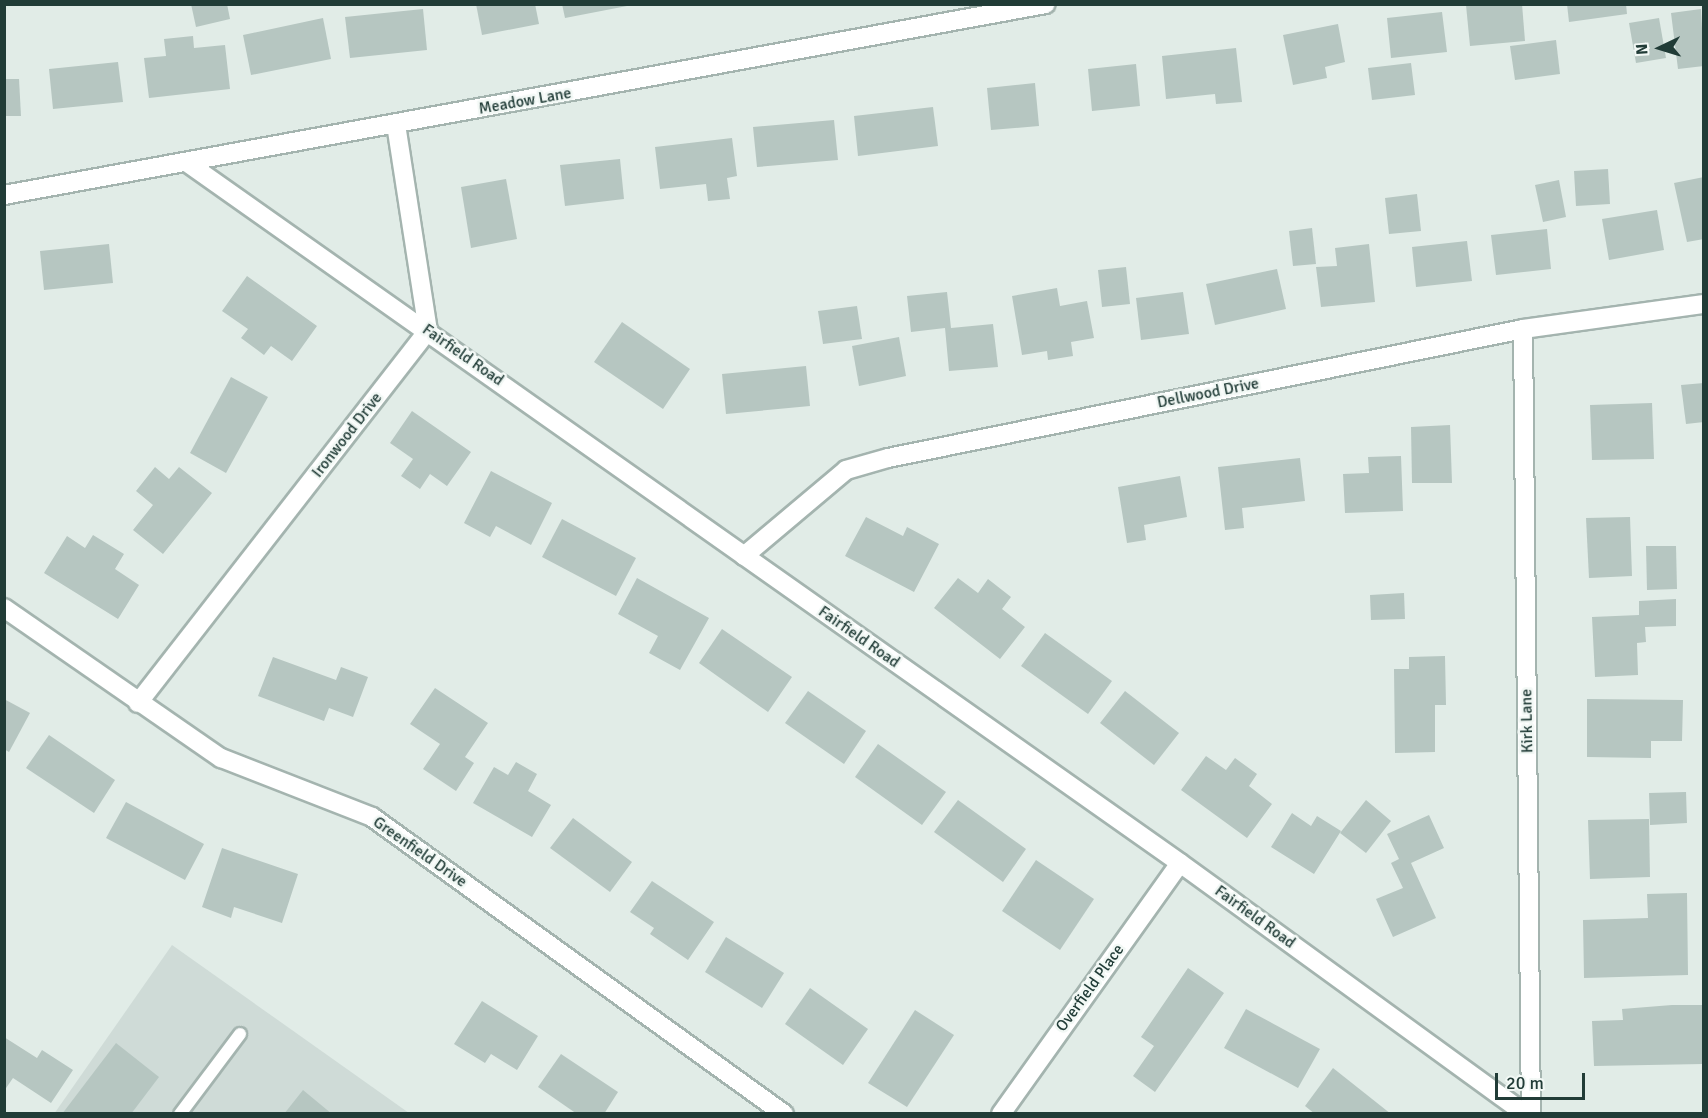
<!DOCTYPE html>
<html>
<head>
<meta charset="utf-8">
<style>
  body { margin:0 }
  #map { position:relative; width:1708px; height:1118px; overflow:hidden; background:#e1ece7; font-family:Signika,sans-serif }
  div>[style] { position:absolute }
  .built>* { inset:0; background:#cfdbd7 }
  .building>* { inset:0; background:#b6c6c1 }
  .roads { filter:drop-shadow(2px 0 #a4b4af) drop-shadow(-2px 0 #a4b4af) drop-shadow(0 2px #a4b4af) drop-shadow(0 -2px #a4b4af) }
  .lane>* { height:12px; margin:-6px; padding:0 6px; transform-origin:6px; border-radius:6px; background:#fff }
  .street>* { height:18px; margin:-9px; padding:0 9px; transform-origin:9px; border-radius:9px; background:#fff }
  span { translate:-50% -50%; white-space:nowrap; text-align:center; line-height:1.15; -webkit-text-stroke:5px #f2f8f5; paint-order:stroke }
  .street-label { font-size:16px; color:#213c37 }
  .frame { position:absolute; inset:0; border:6px solid #213c37; pointer-events:none }
  .north { position:absolute; left:1630px; top:18px; width:60px; height:60px; -webkit-text-stroke:4px #f2f8f5; paint-order:stroke; rotate:266deg; font-size:16px; font-weight:700; line-height:24px; text-align:center; color:#213c37 }
  .north::after { content:''; display:block; margin:auto; width:21px; height:27px; background:#213c37; clip-path:polygon(50% 0,100% 100%,50% 72%,0 100%) }
  .scale { position:absolute; left:1495px; top:1073px; width:90px; height:27px; box-sizing:border-box; border:3px solid #213c37; border-top:0; padding-left:8px; font-size:18px; line-height:21px; white-space:nowrap; color:#213c37; -webkit-text-stroke:4px #f2f8f5; paint-order:stroke }
</style>
</head>
<body>
<div id="map">
  <div class="built">
    <i style="clip-path:polygon(172px 945px,409px 1113px,54px 1114px)"></i>
  </div>
  <div class="building">
    <i style="clip-path:polygon(191px 4px,227px 4px,230px 19px,196px 27px)"></i>
    <i style="clip-path:polygon(476px 4px,535px 4px,539px 24px,482px 35px)"></i>
    <i style="clip-path:polygon(562px 4px,627px 4px,627px 6px,565px 18px)"></i>
    <i style="clip-path:polygon(1522px 4px,1525px 41px,1470px 46px,1466px 5px)"></i>
    <i style="clip-path:polygon(1567px 4px,1626px 4px,1627px 14px,1569px 22px)"></i>
    <i style="clip-path:polygon(423px 9px,427px 50px,350px 58px,345px 17px)"></i>
    <i style="clip-path:polygon(1701px 9px,1704px 66px,1678px 69px,1671px 13px)"></i>
    <i style="clip-path:polygon(1442px 12px,1447px 52px,1391px 58px,1387px 18px)"></i>
    <i style="clip-path:polygon(323px 18px,331px 59px,251px 75px,243px 35px)"></i>
    <i style="clip-path:polygon(1659px 18px,1666px 58px,1636px 63px,1629px 23px)"></i>
    <i style="clip-path:polygon(1338px 24px,1345px 62px,1325px 67px,1327px 78px,1293px 85px,1283px 35px)"></i>
    <i style="clip-path:polygon(193px 36px,194px 48px,225px 45px,230px 89px,149px 98px,144px 58px,166px 56px,164px 39px)"></i>
    <i style="clip-path:polygon(1556px 40px,1560px 74px,1515px 80px,1510px 46px)"></i>
    <i style="clip-path:polygon(1236px 48px,1242px 102px,1216px 104px,1215px 94px,1166px 99px,1162px 56px)"></i>
    <i style="clip-path:polygon(118px 62px,123px 102px,53px 109px,49px 69px)"></i>
    <i style="clip-path:polygon(1411px 63px,1415px 95px,1372px 100px,1368px 68px)"></i>
    <i style="clip-path:polygon(1136px 64px,1140px 106px,1092px 111px,1088px 69px)"></i>
    <i style="clip-path:polygon(4px 79px,19px 79px,21px 116px,4px 116px)"></i>
    <i style="clip-path:polygon(1035px 83px,1039px 126px,991px 130px,987px 88px)"></i>
    <i style="clip-path:polygon(933px 107px,938px 146px,858px 156px,854px 116px)"></i>
    <i style="clip-path:polygon(834px 120px,838px 160px,757px 167px,753px 127px)"></i>
    <i style="clip-path:polygon(732px 138px,737px 176px,727px 178px,730px 199px,708px 201px,706px 184px,660px 189px,655px 147px)"></i>
    <i style="clip-path:polygon(620px 159px,624px 199px,565px 206px,560px 165px)"></i>
    <i style="clip-path:polygon(1608px 169px,1610px 204px,1576px 206px,1574px 171px)"></i>
    <i style="clip-path:polygon(1704px 177px,1704px 239px,1687px 242px,1674px 183px)"></i>
    <i style="clip-path:polygon(506px 179px,517px 239px,471px 248px,461px 187px)"></i>
    <i style="clip-path:polygon(1559px 180px,1566px 217px,1543px 222px,1535px 185px)"></i>
    <i style="clip-path:polygon(1417px 194px,1421px 231px,1389px 234px,1385px 198px)"></i>
    <i style="clip-path:polygon(1657px 210px,1664px 250px,1609px 260px,1602px 219px)"></i>
    <i style="clip-path:polygon(1312px 228px,1316px 264px,1293px 266px,1289px 231px)"></i>
    <i style="clip-path:polygon(1547px 229px,1551px 269px,1496px 275px,1491px 235px)"></i>
    <i style="clip-path:polygon(1467px 241px,1472px 281px,1416px 287px,1412px 247px)"></i>
    <i style="clip-path:polygon(109px 244px,113px 283px,44px 290px,40px 251px)"></i>
    <i style="clip-path:polygon(1369px 244px,1375px 302px,1321px 307px,1316px 267px,1337px 266px,1335px 248px)"></i>
    <i style="clip-path:polygon(1126px 267px,1130px 304px,1102px 307px,1098px 270px)"></i>
    <i style="clip-path:polygon(1277px 269px,1286px 309px,1215px 325px,1206px 284px)"></i>
    <i style="clip-path:polygon(247px 276px,317px 326px,292px 361px,271px 346px,264px 355px,241px 338px,248px 329px,222px 311px)"></i>
    <i style="clip-path:polygon(1057px 288px,1060px 306px,1087px 301px,1094px 338px,1071px 342px,1073px 356px,1048px 360px,1047px 351px,1022px 355px,1012px 296px)"></i>
    <i style="clip-path:polygon(947px 292px,951px 328px,993px 324px,998px 367px,949px 371px,945px 328px,911px 332px,907px 296px)"></i>
    <i style="clip-path:polygon(1183px 292px,1189px 334px,1141px 340px,1136px 298px)"></i>
    <i style="clip-path:polygon(857px 306px,862px 339px,823px 344px,818px 311px)"></i>
    <i style="clip-path:polygon(622px 322px,690px 369px,663px 409px,594px 362px)"></i>
    <i style="clip-path:polygon(899px 337px,906px 376px,859px 386px,852px 346px)"></i>
    <i style="clip-path:polygon(806px 366px,810px 406px,726px 414px,722px 374px)"></i>
    <i style="clip-path:polygon(231px 377px,268px 397px,226px 473px,190px 453px)"></i>
    <i style="clip-path:polygon(1704px 383px,1704px 422px,1686px 424px,1681px 385px)"></i>
    <i style="clip-path:polygon(1652px 403px,1654px 459px,1592px 460px,1590px 405px)"></i>
    <i style="clip-path:polygon(412px 411px,471px 452px,447px 486px,430px 474px,420px 489px,401px 476px,413px 459px,390px 443px)"></i>
    <i style="clip-path:polygon(1450px 425px,1452px 483px,1412px 483px,1411px 427px)"></i>
    <i style="clip-path:polygon(1401px 456px,1403px 511px,1345px 513px,1343px 474px,1369px 473px,1368px 457px)"></i>
    <i style="clip-path:polygon(1300px 458px,1305px 501px,1242px 508px,1244px 528px,1225px 530px,1218px 467px)"></i>
    <i style="clip-path:polygon(155px 467px,169px 479px,179px 467px,212px 493px,163px 554px,133px 530px,153px 505px,136px 491px)"></i>
    <i style="clip-path:polygon(491px 471px,552px 503px,531px 545px,496px 526px,490px 537px,464px 523px)"></i>
    <i style="clip-path:polygon(1180px 476px,1187px 517px,1144px 525px,1146px 540px,1127px 543px,1118px 487px)"></i>
    <i style="clip-path:polygon(866px 517px,903px 536px,907px 527px,939px 544px,914px 592px,845px 556px)"></i>
    <i style="clip-path:polygon(1630px 517px,1632px 576px,1589px 578px,1586px 518px)"></i>
    <i style="clip-path:polygon(562px 519px,636px 558px,616px 596px,542px 557px)"></i>
    <i style="clip-path:polygon(93px 535px,124px 554px,115px 569px,139px 585px,118px 619px,44px 573px,67px 536px,85px 548px)"></i>
    <i style="clip-path:polygon(1646px 546px,1676px 546px,1677px 589px,1647px 590px)"></i>
    <i style="clip-path:polygon(637px 578px,709px 618px,680px 670px,649px 653px,658px 636px,618px 614px)"></i>
    <i style="clip-path:polygon(958px 578px,978px 593px,988px 579px,1011px 597px,1002px 609px,1025px 627px,1000px 659px,934px 608px)"></i>
    <i style="clip-path:polygon(1404px 593px,1405px 619px,1371px 620px,1370px 595px)"></i>
    <i style="clip-path:polygon(1676px 599px,1676px 626px,1645px 627px,1646px 642px,1637px 643px,1638px 675px,1595px 677px,1592px 617px,1639px 615px,1639px 601px)"></i>
    <i style="clip-path:polygon(722px 629px,792px 677px,768px 712px,699px 663px)"></i>
    <i style="clip-path:polygon(1045px 633px,1112px 681px,1088px 714px,1021px 666px)"></i>
    <i style="clip-path:polygon(1445px 656px,1446px 705px,1435px 705px,1435px 752px,1395px 753px,1394px 669px,1409px 669px,1409px 657px)"></i>
    <i style="clip-path:polygon(273px 657px,336px 680px,341px 667px,368px 677px,353px 717px,329px 708px,324px 721px,258px 696px)"></i>
    <i style="clip-path:polygon(435px 688px,488px 723px,465px 757px,474px 763px,456px 791px,423px 769px,440px 744px,410px 724px)"></i>
    <i style="clip-path:polygon(808px 691px,866px 731px,844px 764px,785px 723px)"></i>
    <i style="clip-path:polygon(1125px 691px,1179px 733px,1154px 765px,1100px 723px)"></i>
    <i style="clip-path:polygon(4px 699px,30px 713px,9px 752px,4px 749px)"></i>
    <i style="clip-path:polygon(1587px 699px,1683px 700px,1682px 741px,1651px 741px,1651px 758px,1587px 757px)"></i>
    <i style="clip-path:polygon(49px 735px,115px 780px,94px 813px,26px 768px)"></i>
    <i style="clip-path:polygon(878px 744px,946px 792px,922px 825px,855px 777px)"></i>
    <i style="clip-path:polygon(1206px 756px,1226px 770px,1235px 758px,1257px 774px,1249px 786px,1272px 804px,1247px 838px,1181px 790px)"></i>
    <i style="clip-path:polygon(516px 762px,537px 774px,528px 791px,551px 805px,532px 837px,473px 803px,494px 767px,508px 775px)"></i>
    <i style="clip-path:polygon(1686px 792px,1687px 823px,1650px 825px,1649px 793px)"></i>
    <i style="clip-path:polygon(958px 800px,1026px 849px,1003px 882px,934px 832px)"></i>
    <i style="clip-path:polygon(1366px 800px,1391px 821px,1366px 853px,1340px 833px)"></i>
    <i style="clip-path:polygon(126px 802px,204px 844px,185px 880px,106px 838px)"></i>
    <i style="clip-path:polygon(1292px 813px,1311px 826px,1317px 816px,1341px 831px,1314px 874px,1271px 847px)"></i>
    <i style="clip-path:polygon(1429px 815px,1444px 848px,1411px 863px,1436px 918px,1393px 937px,1376px 899px,1403px 888px,1391px 863px,1399px 859px,1387px 834px)"></i>
    <i style="clip-path:polygon(573px 818px,632px 862px,610px 892px,550px 848px)"></i>
    <i style="clip-path:polygon(1649px 819px,1650px 877px,1590px 879px,1588px 820px)"></i>
    <i style="clip-path:polygon(222px 848px,298px 874px,282px 923px,234px 907px,231px 918px,202px 907px)"></i>
    <i style="clip-path:polygon(1036px 860px,1094px 899px,1060px 950px,1002px 911px)"></i>
    <i style="clip-path:polygon(652px 881px,714px 922px,688px 960px,650px 934px,654px 928px,630px 912px)"></i>
    <i style="clip-path:polygon(1687px 893px,1688px 975px,1584px 978px,1583px 920px,1648px 918px,1647px 894px)"></i>
    <i style="clip-path:polygon(726px 937px,784px 973px,762px 1008px,705px 972px)"></i>
    <i style="clip-path:polygon(1188px 968px,1224px 993px,1155px 1092px,1133px 1076px,1154px 1046px,1141px 1037px)"></i>
    <i style="clip-path:polygon(810px 988px,868px 1029px,843px 1065px,785px 1024px)"></i>
    <i style="clip-path:polygon(482px 1001px,538px 1036px,517px 1070px,491px 1054px,485px 1063px,454px 1044px)"></i>
    <i style="clip-path:polygon(1672px 1005px,1702px 1005px,1703px 1064px,1594px 1066px,1592px 1021px,1623px 1020px,1622px 1009px)"></i>
    <i style="clip-path:polygon(1246px 1009px,1320px 1049px,1298px 1088px,1224px 1048px)"></i>
    <i style="clip-path:polygon(915px 1010px,954px 1035px,907px 1107px,868px 1083px)"></i>
    <i style="clip-path:polygon(4px 1037px,37px 1058px,42px 1050px,73px 1070px,51px 1103px,13px 1078px,4px 1091px)"></i>
    <i style="clip-path:polygon(116px 1043px,159px 1077px,131px 1114px,62px 1114px)"></i>
    <i style="clip-path:polygon(561px 1054px,618px 1092px,604px 1114px,577px 1114px,538px 1087px)"></i>
    <i style="clip-path:polygon(1333px 1068px,1391px 1114px,1315px 1114px,1305px 1106px)"></i>
    <i style="clip-path:polygon(303px 1090px,332px 1114px,284px 1114px)"></i>
  </div>
  <div class="roads">
    <div class="lane">
      <i style="left:180px;top:1114px;width:100px;rotate:-53.1deg"></i>
    </div>
    <div class="street">
      <i style="left:189px;top:164px;width:1213px;rotate:35.2deg"></i>
      <i style="left:1180px;top:863px;width:427px;rotate:36deg"></i>
      <i style="left:4px;top:195px;width:1059px;rotate:-10.39deg"></i>
      <i style="left:1523px;top:329px;width:785px;rotate:89.42deg"></i>
      <i style="left:744px;top:556px;width:133px;rotate:-40.1deg"></i>
      <i style="left:846px;top:470px;width:44px;rotate:-15.9deg"></i>
      <i style="left:888px;top:458px;width:648px;rotate:-11.48deg"></i>
      <i style="left:1523px;top:329px;width:183px;rotate:-7.9deg"></i>
      <i style="left:4px;top:608px;width:264px;rotate:34.7deg"></i>
      <i style="left:221px;top:758px;width:162px;rotate:21.3deg"></i>
      <i style="left:372px;top:817px;width:508px;rotate:35.79deg"></i>
      <i style="left:138px;top:703px;width:472px;rotate:-52.1deg"></i>
      <i style="left:428px;top:331px;width:208px;rotate:-98.8deg"></i>
      <i style="left:1001px;top:1114px;width:308px;rotate:-54.5deg"></i>
    </div>
  </div>
  <div class="street-label">
    <span style="left:525px;top:101px;rotate:-10deg">Meadow Lane</span>
    <span style="left:463px;top:355px;rotate:35deg">Fairfield Road</span>
    <span style="left:1208px;top:393px;rotate:-11deg">Dellwood Drive</span>
    <span style="left:347px;top:435px;rotate:-52deg">Ironwood Drive</span>
    <span style="left:859px;top:637px;rotate:35deg">Fairfield Road</span>
    <span style="left:1527px;top:721px;rotate:-91deg">Kirk Lane</span>
    <span style="left:420px;top:852px;rotate:35deg">Greenfield Drive</span>
    <span style="left:1255px;top:917px;rotate:36deg">Fairfield Road</span>
    <span style="left:1090px;top:988px;rotate:-54deg">Overfield Place</span>
  </div>
  <div class="frame"></div>
  <div class="north">N</div>
  <div class="scale">20 m</div>
</div>
</body>
</html>
